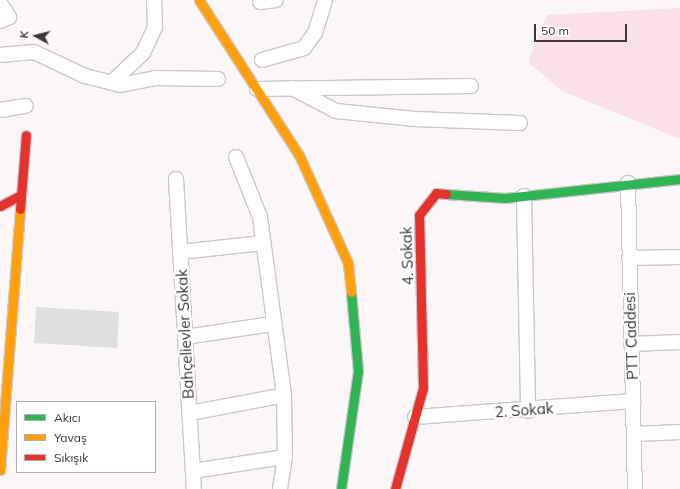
<!DOCTYPE html>
<html>
<head>
<meta charset="utf-8">
<style>
  body { margin:0 }
  #map { position:relative; width:680px; height:489px; overflow:hidden; background:#fbf7f9; font-family:Mulish,sans-serif }
  div>[style] { position:absolute }
  .green>* { inset:0; background:#f9e0e9 }
  .building>* { inset:0; background:#dddfe0 }
  .roads { filter:drop-shadow(1px 0 #ccc7c9) drop-shadow(-1px 0 #ccc7c9) drop-shadow(0 1px #ccc7c9) drop-shadow(0 -1px #ccc7c9) }
  .street>* { height:14px; margin:-7px; padding:0 7px; transform-origin:7px; border-radius:7px; background:#fefefe }
  .fast>* { height:9px; margin:-4.5px; padding:0 4.5px; transform-origin:4.5px; border-radius:4.5px; background:#30b455 }
  .slow>* { height:9px; margin:-4.5px; padding:0 4.5px; transform-origin:4.5px; border-radius:4.5px; background:#ff9f0a }
  .jam>* { height:9px; margin:-4.5px; padding:0 4.5px; transform-origin:4.5px; border-radius:4.5px; background:#e5322d }
  span { translate:-50% -50%; white-space:nowrap; text-align:center; line-height:1.15; -webkit-text-stroke:4px #fff; paint-order:stroke }
  .street-label { font-size:15px; color:#3e3639 }
  .legend { position:absolute; left:16px; top:401px; width:140px; height:72px; box-sizing:border-box; background:#fff; border:1px solid #b2afb0; margin:0; padding:5px 7px; list-style:none; font-size:12px; color:#3e3639 }
  .legend li { display:flex; align-items:center; gap:8px; height:20px }
  .legend b { width:20px; border:1px solid #b2afb0 }
  .north { position:absolute; left:16px; top:16px; width:40px; height:40px; -webkit-text-stroke:3px #fff; paint-order:stroke; rotate:277deg; font-size:11px; font-weight:700; line-height:16px; text-align:center; color:#3e3639 }
  .north::after { content:''; display:block; margin:auto; width:14px; height:18px; background:#3e3639; clip-path:polygon(50% 0,100% 100%,50% 72%,0 100%) }
  .scale { position:absolute; left:534px; top:24px; width:93px; height:18px; box-sizing:border-box; border:2px solid #3e3639; border-top:0; padding-left:5px; font-size:12px; line-height:14px; white-space:nowrap; color:#3e3639; -webkit-text-stroke:3px #fff; paint-order:stroke }
</style>
</head>
<body>
<div id="map">
  <div class="green">
    <i style="clip-path:polygon(680px 8px,680px 139px,562px 91px,528px 62px,547px 15px)"></i>
  </div>
  <div class="building">
    <i style="clip-path:polygon(36px 307px,119px 312px,117px 348px,34px 343px)"></i>
  </div>
  <div class="roads">
    <div class="street">
      <i style="left:260px;top:2px;width:16px;rotate:-7deg"></i>
      <i style="left:0;top:3px;width:17px;rotate:57deg"></i>
      <i style="left:9px;top:17px;width:10px;rotate:156deg"></i>
      <i style="left:0;top:55px;width:34px;rotate:-5deg"></i>
      <i style="left:34px;top:52px;width:56px;rotate:25.2deg"></i>
      <i style="left:85px;top:76px;width:36px;rotate:14deg"></i>
      <i style="left:120px;top:85px;width:36px;rotate:-11deg"></i>
      <i style="left:155px;top:78px;width:63px;rotate:0.9deg"></i>
      <i style="left:262px;top:60px;width:44px;rotate:-15.9deg"></i>
      <i style="left:304px;top:48px;width:19px;rotate:-54deg"></i>
      <i style="left:315px;top:33px;width:34px;rotate:-73deg"></i>
      <i style="left:111px;top:83px;width:44px;rotate:-43.2deg"></i>
      <i style="left:143px;top:53px;width:29px;rotate:-65deg"></i>
      <i style="left:155px;top:27px;width:27px;rotate:-92deg"></i>
      <i style="left:292px;top:88px;width:50px;rotate:27.6deg"></i>
      <i style="left:336px;top:111px;width:79px;rotate:5.8deg"></i>
      <i style="left:415px;top:119px;width:105px;rotate:2.2deg"></i>
      <i style="left:257px;top:89px;width:214px;rotate:-0.8deg"></i>
      <i style="left:0;top:110px;width:26px;rotate:-9deg"></i>
      <i style="left:236px;top:157px;width:65px;rotate:68.2deg"></i>
      <i style="left:260px;top:217px;width:180px;rotate:82.3deg"></i>
      <i style="left:284px;top:395px;width:62px;rotate:89.1deg"></i>
      <i style="left:285px;top:457px;width:32px;rotate:99deg"></i>
      <i style="left:176px;top:179px;width:311px;rotate:86.7deg"></i>
      <i style="left:628px;top:183px;width:306px;rotate:88.7deg"></i>
      <i style="left:524px;top:196px;width:215px;rotate:88.9deg"></i>
      <i style="left:180px;top:252px;width:83px;rotate:-6.2deg"></i>
      <i style="left:629px;top:258px;width:51px;rotate:-1.1deg"></i>
      <i style="left:185px;top:337px;width:88px;rotate:-8.5deg"></i>
      <i style="left:631px;top:344px;width:49px;rotate:-2.3deg"></i>
      <i style="left:190px;top:413px;width:96px;rotate:-10.8deg"></i>
      <i style="left:415px;top:417px;width:219px;rotate:-4.2deg"></i>
      <i style="left:636px;top:434px;width:44px;rotate:-2.6deg"></i>
      <i style="left:193px;top:471px;width:93px;rotate:-8.7deg"></i>
    </div>
    <div class="fast">
      <i style="left:446px;top:194px;width:59px;rotate:3.9deg"></i>
      <i style="left:505px;top:198px;width:176px;rotate:-6.2deg"></i>
      <i style="left:341px;top:489px;width:119px;rotate:-81.8deg"></i>
      <i style="left:358px;top:371px;width:79px;rotate:-95.1deg"></i>
    </div>
    <div class="slow">
      <i style="left:199px;top:0;width:184px;rotate:57.2deg"></i>
      <i style="left:299px;top:155px;width:119px;rotate:65.6deg"></i>
      <i style="left:348px;top:263px;width:29px;rotate:84deg"></i>
      <i style="left:0;top:470px;width:262px;rotate:-85.6deg"></i>
    </div>
    <div class="jam">
      <i style="left:0;top:206px;width:24px;rotate:-28deg"></i>
      <i style="left:20px;top:209px;width:74px;rotate:-85.4deg"></i>
      <i style="left:395px;top:489px;width:105px;rotate:-74.5deg"></i>
      <i style="left:423px;top:388px;width:173px;rotate:-91.3deg"></i>
      <i style="left:419px;top:215px;width:28px;rotate:-52deg"></i>
      <i style="left:436px;top:193px;width:10px;rotate:6deg"></i>
    </div>
  </div>
  <div class="street-label">
    <span style="left:407px;top:256px;rotate:-92deg">4. Sokak</span>
    <span style="left:185px;top:334px;rotate:-93deg">Bahçelievler Sokak</span>
    <span style="left:631px;top:336px;rotate:-92deg">PTT Caddesi</span>
    <span style="left:524px;top:410px;rotate:-4deg">2. Sokak</span>
  </div>
  <ul class="legend">
  <li><b style="height:5px;background:#30b455"></b>Akıcı</li>
  <li><b style="height:5px;background:#ff9f0a"></b>Yavaş</li>
  <li><b style="height:5px;background:#e5322d"></b>Sıkışık</li>
  </ul>
  <div class="north">K</div>
  <div class="scale">50 m</div>
</div>
</body>
</html>
